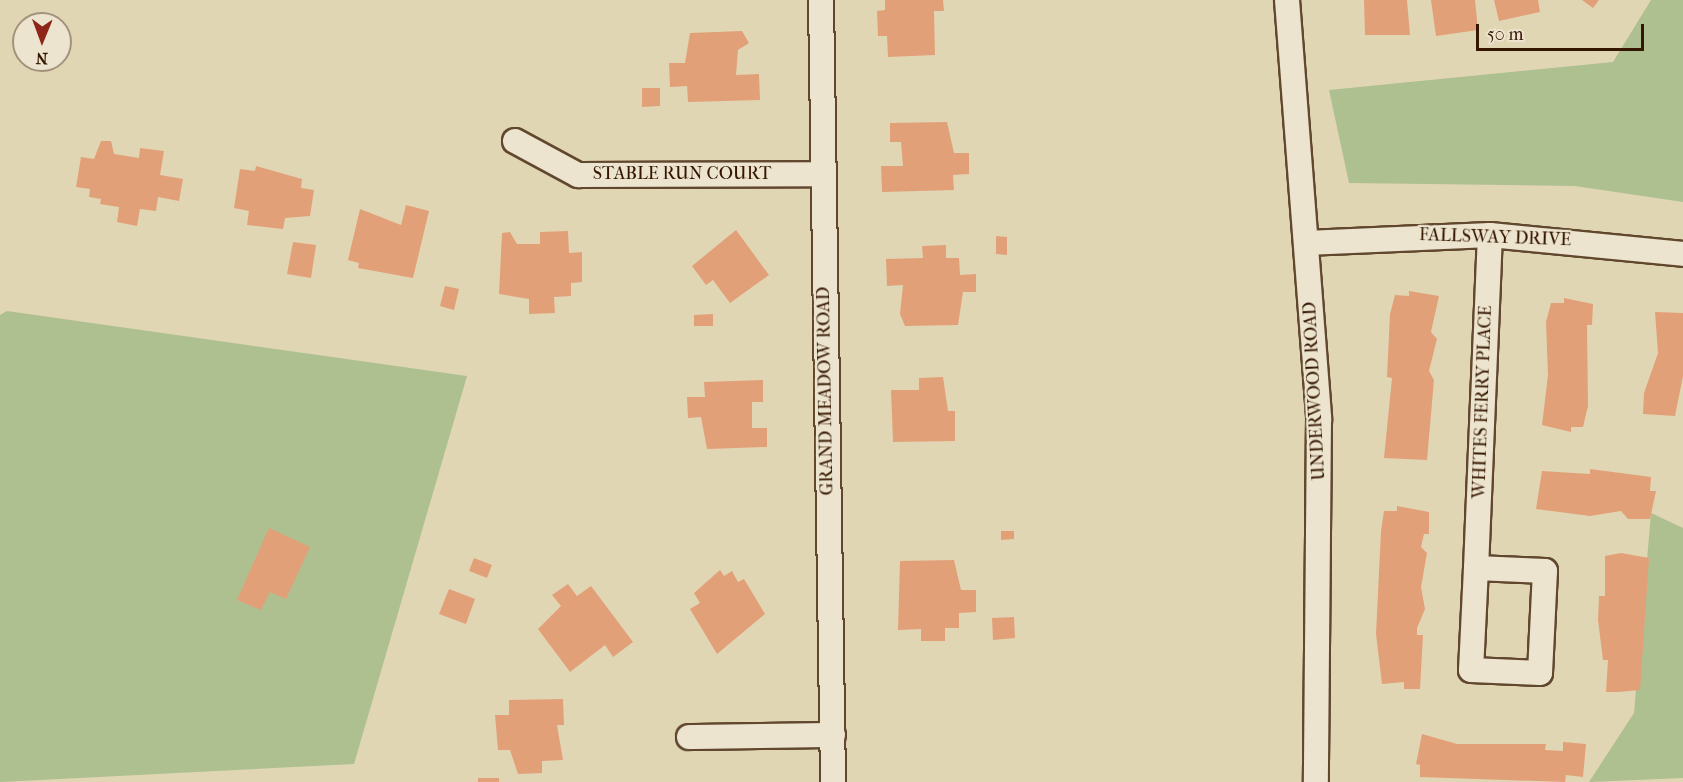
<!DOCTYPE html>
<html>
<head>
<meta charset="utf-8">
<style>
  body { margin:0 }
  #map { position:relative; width:1683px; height:782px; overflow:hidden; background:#e1d6b3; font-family:"IM FELL French Canon",serif }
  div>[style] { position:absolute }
  .green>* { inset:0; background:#aebf90 }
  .building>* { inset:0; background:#e2a079 }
  .roads { filter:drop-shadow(2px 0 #60472e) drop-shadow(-2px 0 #60472e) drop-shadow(0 2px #60472e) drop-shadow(0 -2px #60472e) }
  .minor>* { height:24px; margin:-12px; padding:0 12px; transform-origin:12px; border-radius:12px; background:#ece4ce }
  span { translate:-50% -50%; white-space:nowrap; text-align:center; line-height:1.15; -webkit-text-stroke:4.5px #ece4ce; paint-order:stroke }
  .street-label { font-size:18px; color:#351701 }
  .north { position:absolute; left:12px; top:12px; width:60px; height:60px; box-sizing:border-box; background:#ece4ce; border:2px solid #a3927c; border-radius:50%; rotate:181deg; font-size:16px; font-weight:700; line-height:24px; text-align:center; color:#351701 }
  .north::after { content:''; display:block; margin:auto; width:21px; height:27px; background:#8f2418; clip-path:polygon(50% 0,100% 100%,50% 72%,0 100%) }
  .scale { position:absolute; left:1476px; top:24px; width:168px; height:27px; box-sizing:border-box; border:3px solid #351701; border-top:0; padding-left:8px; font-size:18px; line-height:21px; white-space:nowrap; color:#351701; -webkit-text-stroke:4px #ece4ce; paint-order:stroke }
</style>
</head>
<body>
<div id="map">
  <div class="green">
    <i style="clip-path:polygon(1651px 0,1683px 0,1683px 202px,1575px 186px,1349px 183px,1329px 90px,1613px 62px)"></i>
    <i style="clip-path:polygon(7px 311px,467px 376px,354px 764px,0 782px,0 315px)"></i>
    <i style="clip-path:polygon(1651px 513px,1683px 528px,1683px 778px,1589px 782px,1634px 713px)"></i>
  </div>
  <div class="building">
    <i style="clip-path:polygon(885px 0,943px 0,944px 11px,934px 11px,935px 55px,888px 57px,887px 36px,878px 36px,877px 11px,885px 10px)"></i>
    <i style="clip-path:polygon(1364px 0,1407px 0,1410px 35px,1365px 35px)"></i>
    <i style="clip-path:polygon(1431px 0,1475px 0,1478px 30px,1436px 36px)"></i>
    <i style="clip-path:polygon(1494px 0,1538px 0,1540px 12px,1499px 21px)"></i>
    <i style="clip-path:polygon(1582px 0,1599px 0,1593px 8px)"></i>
    <i style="clip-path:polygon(742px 31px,749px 43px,738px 50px,736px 75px,759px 74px,760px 100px,688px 102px,687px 86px,670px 87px,669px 63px,685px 63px,690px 33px)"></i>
    <i style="clip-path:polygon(642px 88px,660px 88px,660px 106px,642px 107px)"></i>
    <i style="clip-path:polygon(947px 122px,954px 153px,969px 153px,969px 174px,953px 175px,954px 190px,882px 192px,881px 166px,903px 166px,901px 142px,890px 142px,890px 123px)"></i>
    <i style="clip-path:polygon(101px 141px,111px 141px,114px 154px,139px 158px,140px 148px,164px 151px,160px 175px,183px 179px,179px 201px,158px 197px,156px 211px,140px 209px,137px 226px,117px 222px,119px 207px,100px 204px,101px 199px,89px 197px,90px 189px,76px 187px,81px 157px,94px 159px)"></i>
    <i style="clip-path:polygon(256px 166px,302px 179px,301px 188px,314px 190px,310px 216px,285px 218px,283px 229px,247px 225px,249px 211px,234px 208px,240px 169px,255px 171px)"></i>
    <i style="clip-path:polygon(406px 205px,429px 211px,413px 278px,358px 268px,359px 263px,348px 260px,360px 209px,401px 225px)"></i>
    <i style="clip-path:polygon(736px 230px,769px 275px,730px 303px,713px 280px,706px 285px,692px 266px)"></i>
    <i style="clip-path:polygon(568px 231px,569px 253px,582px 252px,582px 282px,571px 283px,571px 296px,554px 297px,555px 313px,529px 314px,529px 299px,499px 294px,502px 233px,510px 232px,517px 244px,540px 244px,540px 232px)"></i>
    <i style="clip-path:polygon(996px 236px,1007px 237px,1007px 255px,996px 254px)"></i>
    <i style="clip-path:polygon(293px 242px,316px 245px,311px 278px,287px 274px)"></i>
    <i style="clip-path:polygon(946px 245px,946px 258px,959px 258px,960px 275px,976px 274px,976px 292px,963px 292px,958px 325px,905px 326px,900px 314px,903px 285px,887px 286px,886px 259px,923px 258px,922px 246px)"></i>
    <i style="clip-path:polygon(445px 286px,459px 289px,454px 310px,440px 306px)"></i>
    <i style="clip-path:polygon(1409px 291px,1439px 296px,1431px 332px,1437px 339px,1429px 371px,1434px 380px,1427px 460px,1384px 458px,1392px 378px,1387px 377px,1390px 314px,1395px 295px,1409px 296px)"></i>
    <i style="clip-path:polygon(1564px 298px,1593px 304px,1592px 325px,1587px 325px,1588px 406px,1583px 427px,1571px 427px,1571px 432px,1542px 425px,1548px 375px,1546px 322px,1551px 303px,1564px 303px)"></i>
    <i style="clip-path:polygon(1655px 312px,1683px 313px,1683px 376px,1675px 416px,1643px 414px,1644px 393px,1658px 353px)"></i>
    <i style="clip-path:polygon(713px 314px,713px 326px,694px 326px,694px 315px)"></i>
    <i style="clip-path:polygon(943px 377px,948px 411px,955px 411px,955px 441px,893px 442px,891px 390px,919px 390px,919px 378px)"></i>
    <i style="clip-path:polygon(763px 380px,763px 402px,752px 402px,752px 428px,767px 428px,767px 447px,707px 449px,701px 417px,688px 418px,687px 397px,705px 397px,704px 382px)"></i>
    <i style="clip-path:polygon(1590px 469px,1651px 477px,1650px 491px,1656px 491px,1650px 519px,1628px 519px,1621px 511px,1590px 516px,1536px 509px,1542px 471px,1590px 474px)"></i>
    <i style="clip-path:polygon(1397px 506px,1429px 512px,1429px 534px,1424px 534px,1421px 547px,1427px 553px,1421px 587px,1425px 609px,1417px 628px,1417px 635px,1423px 635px,1420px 689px,1404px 689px,1404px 682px,1382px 684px,1376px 634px,1381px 531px,1384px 511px,1397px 511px)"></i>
    <i style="clip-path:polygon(269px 528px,310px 547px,286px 599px,270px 592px,261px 610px,237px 600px)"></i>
    <i style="clip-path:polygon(1001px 531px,1014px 531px,1014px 539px,1001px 540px)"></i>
    <i style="clip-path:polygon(1621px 553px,1649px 558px,1640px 690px,1618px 692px,1606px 692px,1608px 660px,1603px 660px,1598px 620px,1599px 596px,1605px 596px,1605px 556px)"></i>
    <i style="clip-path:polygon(474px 558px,492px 565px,487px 578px,469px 571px)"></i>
    <i style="clip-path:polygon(954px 560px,961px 590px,976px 590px,976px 612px,959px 613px,959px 628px,945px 628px,945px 641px,921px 641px,921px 629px,898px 630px,900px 561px)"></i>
    <i style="clip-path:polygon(720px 570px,724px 576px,732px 571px,738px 582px,744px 579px,765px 614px,717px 654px,690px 609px,700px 603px,694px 593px)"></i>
    <i style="clip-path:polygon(568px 584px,577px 596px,591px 586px,633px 642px,613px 657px,605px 645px,570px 672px,538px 629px,561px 606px,552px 595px)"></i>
    <i style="clip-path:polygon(449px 589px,475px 599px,466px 624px,439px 614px)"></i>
    <i style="clip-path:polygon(1014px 617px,1015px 638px,993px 640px,992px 618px)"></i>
    <i style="clip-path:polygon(563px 699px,564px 725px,557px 725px,563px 760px,542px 761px,542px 773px,518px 774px,510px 750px,498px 750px,495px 715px,509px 715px,509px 700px)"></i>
    <i style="clip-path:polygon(1422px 734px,1457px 744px,1546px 744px,1545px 750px,1563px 751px,1563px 742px,1586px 744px,1583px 777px,1566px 775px,1565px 782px,1420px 777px,1420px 765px,1416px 764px)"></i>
    <i style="clip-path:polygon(478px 778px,499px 778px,499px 782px,478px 782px)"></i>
  </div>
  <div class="roads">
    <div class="minor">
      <i style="left:821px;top:0;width:782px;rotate:89.12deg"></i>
      <i style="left:1287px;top:0;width:420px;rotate:85.6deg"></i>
      <i style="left:1319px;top:419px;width:363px;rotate:90.5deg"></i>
      <i style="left:515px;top:141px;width:72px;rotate:28.4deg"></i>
      <i style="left:578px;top:175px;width:243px;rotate:-0.2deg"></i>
      <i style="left:1306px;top:243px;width:184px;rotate:-2.5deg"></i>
      <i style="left:1490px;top:235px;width:194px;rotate:5.6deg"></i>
      <i style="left:1476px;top:568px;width:102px;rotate:92.8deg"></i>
      <i style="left:1471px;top:670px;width:69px;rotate:2.5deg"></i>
      <i style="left:1540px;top:673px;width:102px;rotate:-87.2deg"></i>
      <i style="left:1545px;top:571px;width:69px;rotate:-177.5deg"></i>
      <i style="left:1476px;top:568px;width:333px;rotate:-87.6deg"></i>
      <i style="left:689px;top:737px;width:144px;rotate:-0.8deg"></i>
    </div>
  </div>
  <div class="street-label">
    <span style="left:682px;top:174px">STABLE RUN COURT</span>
    <span style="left:1495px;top:238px;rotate:2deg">FALLSWAY DRIVE</span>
    <span style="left:826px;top:391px;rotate:-91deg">GRAND MEADOW ROAD</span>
    <span style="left:1315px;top:391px;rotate:-93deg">UNDERWOOD ROAD</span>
    <span style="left:1483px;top:402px;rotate:-88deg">WHITES FERRY PLACE</span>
  </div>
  <div class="north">N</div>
  <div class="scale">50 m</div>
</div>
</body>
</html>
